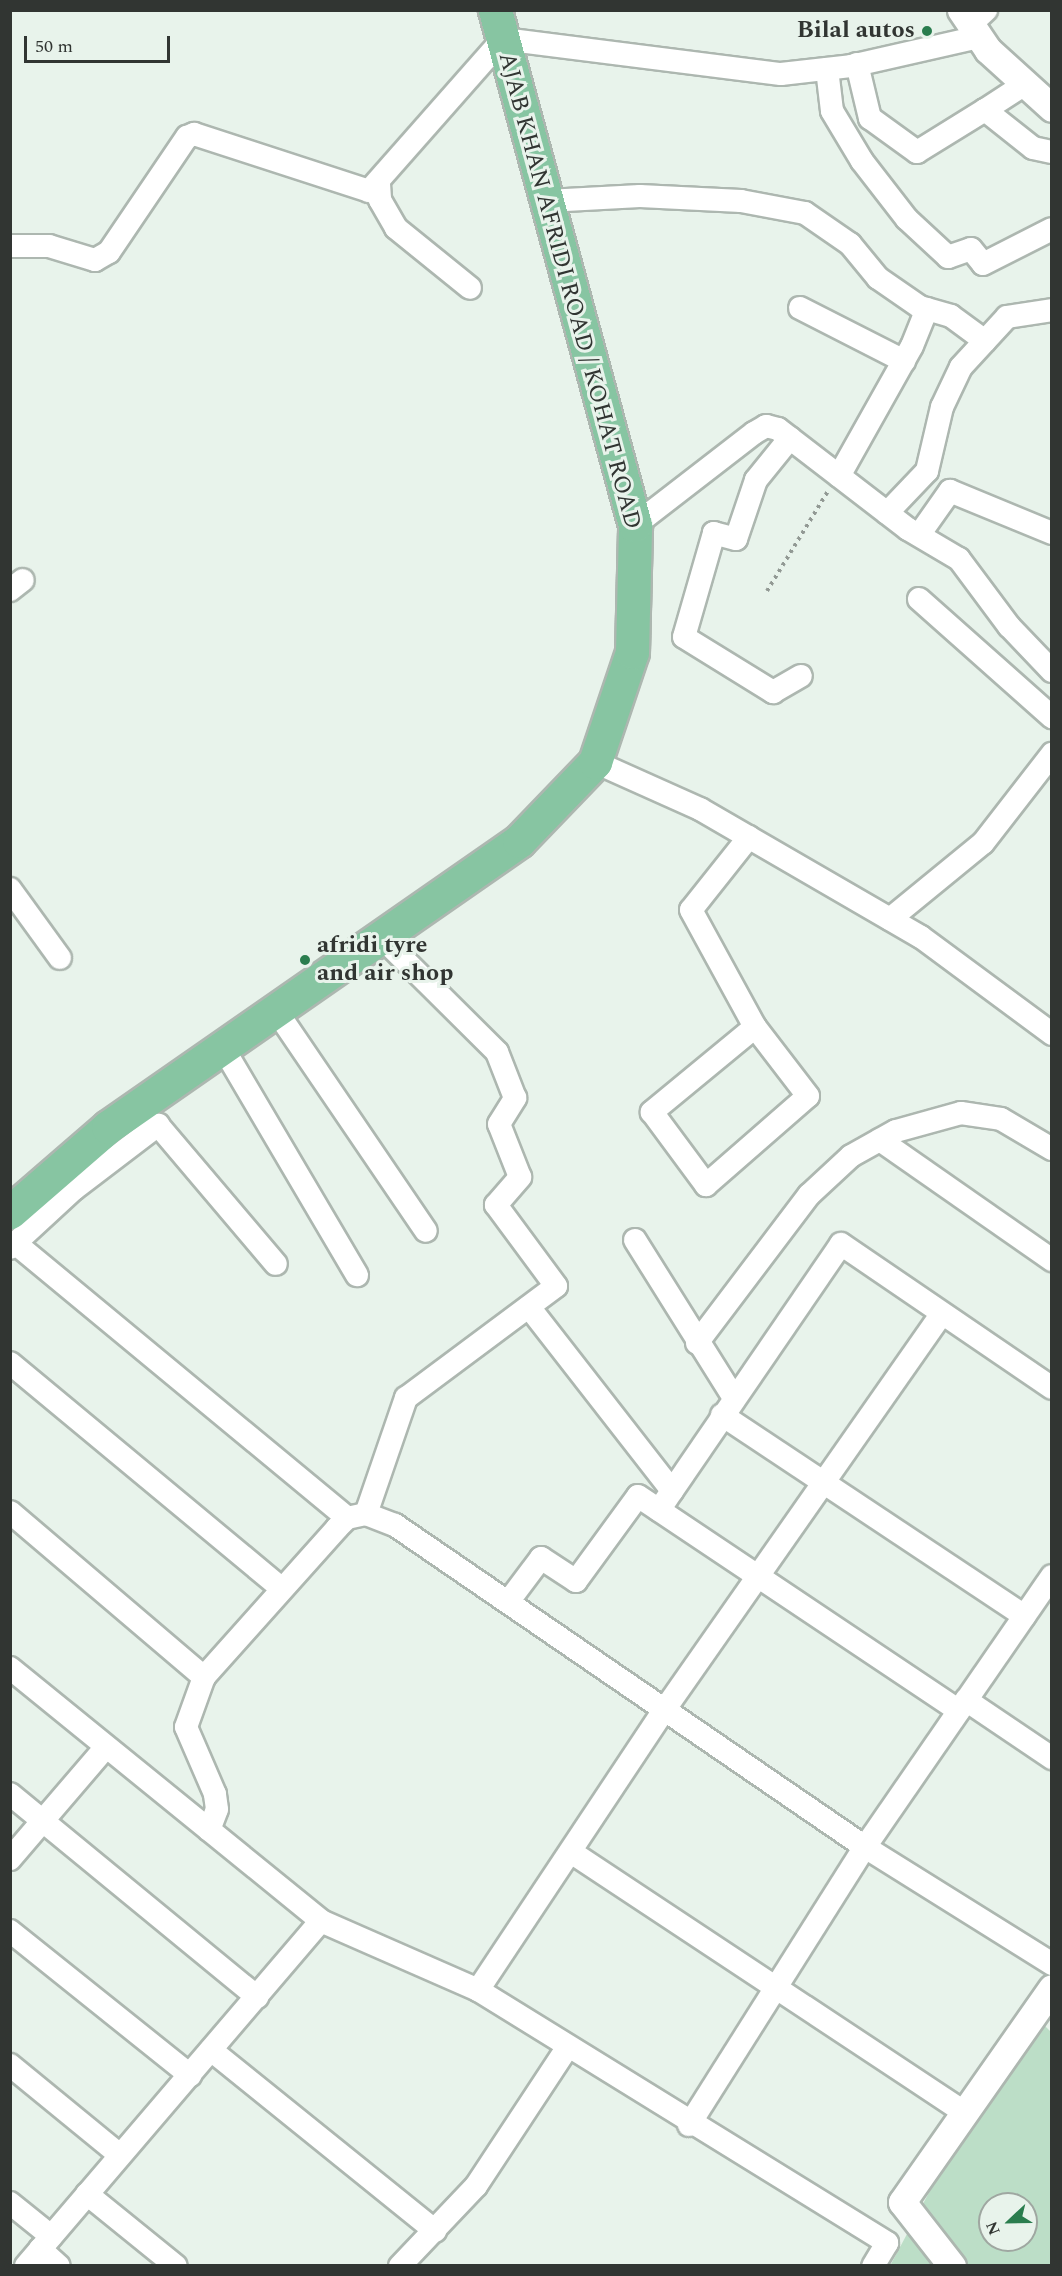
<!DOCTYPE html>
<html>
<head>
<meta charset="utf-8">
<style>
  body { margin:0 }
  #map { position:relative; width:1062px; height:2276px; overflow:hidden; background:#e8f3eb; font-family:Spectral,serif }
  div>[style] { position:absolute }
  .green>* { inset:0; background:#bcdec7 }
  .path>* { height:4px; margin-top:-2px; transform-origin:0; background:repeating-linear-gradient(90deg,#929994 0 3px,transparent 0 7.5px) }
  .roads { filter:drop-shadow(2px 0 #adb7b0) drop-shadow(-2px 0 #adb7b0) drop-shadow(0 2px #adb7b0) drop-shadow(0 -2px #adb7b0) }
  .minor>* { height:22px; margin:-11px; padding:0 11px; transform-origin:11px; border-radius:11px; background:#fff }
  .tertiary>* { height:27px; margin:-13.5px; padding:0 13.5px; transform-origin:13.5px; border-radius:13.5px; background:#fff }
  .primary>* { height:33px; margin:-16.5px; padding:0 16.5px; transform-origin:16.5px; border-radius:16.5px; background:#87c5a2 }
  .dots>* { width:16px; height:16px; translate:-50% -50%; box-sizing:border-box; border:3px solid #e8f3eb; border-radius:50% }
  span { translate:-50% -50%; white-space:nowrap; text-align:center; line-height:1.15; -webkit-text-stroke:6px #e8f3eb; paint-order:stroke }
  .poi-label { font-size:24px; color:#313532; font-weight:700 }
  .right { translate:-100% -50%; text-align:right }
  .left { translate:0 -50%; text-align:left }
  .street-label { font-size:24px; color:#313532 }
  .frame { position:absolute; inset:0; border:12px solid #313532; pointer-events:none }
  .north { position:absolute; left:978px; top:2192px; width:60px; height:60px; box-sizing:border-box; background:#e8f3eb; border:2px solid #9fa7a1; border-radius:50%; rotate:248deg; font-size:16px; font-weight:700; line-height:24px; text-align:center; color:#313532 }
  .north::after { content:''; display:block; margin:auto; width:21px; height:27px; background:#2a7d4e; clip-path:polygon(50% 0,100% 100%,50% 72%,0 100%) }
  .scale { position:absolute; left:24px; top:36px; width:146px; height:27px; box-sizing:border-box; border:3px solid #313532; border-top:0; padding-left:8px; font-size:18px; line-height:21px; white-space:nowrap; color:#313532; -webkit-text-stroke:4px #e8f3eb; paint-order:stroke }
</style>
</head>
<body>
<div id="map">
  <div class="green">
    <i style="clip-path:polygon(evenodd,1045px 2026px,1052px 2033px,1051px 2265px,890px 2266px,951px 2151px,1045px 2026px,990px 2204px,1026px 2204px,1026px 2240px,990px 2240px,990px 2204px)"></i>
  </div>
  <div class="path">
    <i style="left:767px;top:591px;width:117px;rotate:-58.6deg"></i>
  </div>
  <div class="roads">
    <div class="minor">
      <i style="left:970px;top:25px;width:22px;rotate:-43deg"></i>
      <i style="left:857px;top:64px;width:56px;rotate:76.5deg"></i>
      <i style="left:870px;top:118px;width:58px;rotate:35.9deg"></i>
      <i style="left:917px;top:152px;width:80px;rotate:-31.7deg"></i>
      <i style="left:827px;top:69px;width:42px;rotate:83.2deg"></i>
      <i style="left:832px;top:111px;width:58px;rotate:59deg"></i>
      <i style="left:862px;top:161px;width:73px;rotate:52.2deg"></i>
      <i style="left:907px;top:219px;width:56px;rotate:42.8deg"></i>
      <i style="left:948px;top:257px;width:24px;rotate:-19deg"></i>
      <i style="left:971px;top:249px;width:19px;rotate:51deg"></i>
      <i style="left:983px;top:264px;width:77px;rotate:-26.9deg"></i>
      <i style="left:1025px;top:84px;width:48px;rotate:147deg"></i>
      <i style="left:985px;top:110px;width:61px;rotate:38.4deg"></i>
      <i style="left:1033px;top:148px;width:19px;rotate:12deg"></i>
      <i style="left:379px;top:184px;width:16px;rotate:86deg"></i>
      <i style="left:380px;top:200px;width:32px;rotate:60deg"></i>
      <i style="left:396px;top:228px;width:95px;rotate:39deg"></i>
      <i style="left:547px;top:201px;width:93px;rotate:-3.1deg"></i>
      <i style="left:640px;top:196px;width:101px;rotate:2.8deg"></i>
      <i style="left:741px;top:201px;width:65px;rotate:10.6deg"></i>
      <i style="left:805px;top:213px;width:55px;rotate:34.6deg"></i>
      <i style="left:850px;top:244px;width:44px;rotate:50.5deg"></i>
      <i style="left:878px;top:278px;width:51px;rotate:34.6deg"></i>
      <i style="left:920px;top:307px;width:32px;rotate:16deg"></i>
      <i style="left:951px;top:316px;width:42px;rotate:36.3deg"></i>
      <i style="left:10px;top:246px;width:39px"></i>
      <i style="left:49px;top:246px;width:48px;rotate:16.9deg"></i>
      <i style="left:95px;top:260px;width:16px;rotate:-30deg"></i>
      <i style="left:109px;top:252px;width:139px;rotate:-55.9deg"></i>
      <i style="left:187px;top:137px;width:8px;rotate:-23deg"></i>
      <i style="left:194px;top:134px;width:184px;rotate:18deg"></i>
      <i style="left:369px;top:191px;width:203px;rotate:-48.6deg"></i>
      <i style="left:503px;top:39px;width:280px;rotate:7.2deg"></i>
      <i style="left:781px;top:74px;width:70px;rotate:-6.5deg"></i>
      <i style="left:851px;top:66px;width:131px;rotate:-12.8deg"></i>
      <i style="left:800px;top:308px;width:117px;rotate:27deg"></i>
      <i style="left:790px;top:438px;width:54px;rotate:129deg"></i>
      <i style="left:756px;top:480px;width:62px;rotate:108.7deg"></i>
      <i style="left:736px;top:539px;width:23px;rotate:-165deg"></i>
      <i style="left:714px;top:533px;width:108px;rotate:106.1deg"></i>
      <i style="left:684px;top:637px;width:105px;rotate:31.7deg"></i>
      <i style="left:773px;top:692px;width:32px;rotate:-30deg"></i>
      <i style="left:839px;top:476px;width:149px;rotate:-60.7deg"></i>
      <i style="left:912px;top:346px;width:40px;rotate:-68deg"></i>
      <i style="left:887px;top:513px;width:58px;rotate:-46.4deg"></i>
      <i style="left:927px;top:471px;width:66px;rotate:-76.8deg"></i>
      <i style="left:942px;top:407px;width:44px;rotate:-64.6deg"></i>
      <i style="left:961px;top:367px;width:68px;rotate:-47.4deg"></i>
      <i style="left:1007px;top:317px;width:46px;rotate:-8.8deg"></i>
      <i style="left:635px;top:525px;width:150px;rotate:-37.7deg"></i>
      <i style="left:754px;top:433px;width:14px;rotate:-30deg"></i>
      <i style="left:766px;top:426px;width:12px;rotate:14deg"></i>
      <i style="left:778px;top:429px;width:164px;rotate:37.6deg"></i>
      <i style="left:908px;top:529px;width:59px;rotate:30.5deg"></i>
      <i style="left:959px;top:559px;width:84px;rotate:53.3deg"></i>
      <i style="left:1009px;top:626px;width:62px;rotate:46.3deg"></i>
      <i style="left:919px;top:535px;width:54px;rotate:-54.8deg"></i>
      <i style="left:950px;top:491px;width:110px;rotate:22.4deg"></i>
      <i style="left:10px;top:590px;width:16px;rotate:-38deg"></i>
      <i style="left:919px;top:599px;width:178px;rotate:41.6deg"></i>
      <i style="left:595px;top:762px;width:115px;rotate:24.1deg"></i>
      <i style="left:700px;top:809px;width:255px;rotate:30.1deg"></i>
      <i style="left:921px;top:937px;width:163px;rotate:36.5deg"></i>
      <i style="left:749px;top:837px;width:93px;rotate:128.5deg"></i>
      <i style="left:691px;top:910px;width:133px;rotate:61.3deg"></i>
      <i style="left:755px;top:1027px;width:134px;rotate:140.5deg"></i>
      <i style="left:652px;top:1112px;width:91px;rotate:53.5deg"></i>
      <i style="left:706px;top:1185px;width:135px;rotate:-41.1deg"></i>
      <i style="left:808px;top:1096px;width:87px;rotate:-127.5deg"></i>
      <i style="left:10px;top:889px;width:85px;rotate:54.1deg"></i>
      <i style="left:890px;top:919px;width:120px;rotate:-39.3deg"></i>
      <i style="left:983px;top:843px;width:113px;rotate:-52.2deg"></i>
      <i style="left:275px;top:1009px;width:268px;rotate:55.8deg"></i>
      <i style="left:222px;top:1046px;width:266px;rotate:59.5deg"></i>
      <i style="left:880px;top:1140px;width:210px;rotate:34.9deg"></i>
      <i style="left:635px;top:1240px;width:186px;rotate:57.9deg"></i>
      <i style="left:15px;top:1243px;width:431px;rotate:39.6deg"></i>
      <i style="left:10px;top:1248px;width:87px;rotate:-42.7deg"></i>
      <i style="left:74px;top:1189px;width:106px;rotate:-37.3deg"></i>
      <i style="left:158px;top:1125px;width:182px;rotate:49.7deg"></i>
      <i style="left:529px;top:1307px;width:233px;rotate:52.1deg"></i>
      <i style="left:697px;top:1343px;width:186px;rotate:-52.9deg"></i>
      <i style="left:809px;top:1195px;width:57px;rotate:-42.9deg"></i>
      <i style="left:851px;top:1156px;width:51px;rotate:-29.1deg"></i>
      <i style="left:896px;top:1131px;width:67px;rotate:-15.5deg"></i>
      <i style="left:961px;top:1113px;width:40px;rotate:8.5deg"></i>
      <i style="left:1001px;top:1119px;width:59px;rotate:30.5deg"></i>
      <i style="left:10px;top:1363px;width:352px;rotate:39.7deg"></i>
      <i style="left:722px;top:1415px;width:363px;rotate:33.6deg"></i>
      <i style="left:659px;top:1510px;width:322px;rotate:-55.6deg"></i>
      <i style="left:841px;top:1244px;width:255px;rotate:34.3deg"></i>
      <i style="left:10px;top:1512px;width:255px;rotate:40.4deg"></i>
      <i style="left:366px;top:1514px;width:123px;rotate:-71deg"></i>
      <i style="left:406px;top:1398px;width:187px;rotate:-36.7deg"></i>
      <i style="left:556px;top:1286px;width:101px;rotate:-126.5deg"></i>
      <i style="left:496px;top:1205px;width:37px;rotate:-49deg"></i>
      <i style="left:520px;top:1177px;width:57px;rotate:-111.6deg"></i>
      <i style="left:499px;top:1124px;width:31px;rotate:-58deg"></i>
      <i style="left:515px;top:1098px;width:49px;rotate:-111.4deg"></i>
      <i style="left:497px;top:1052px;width:165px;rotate:-135.2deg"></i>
      <i style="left:508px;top:1602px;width:55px;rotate:-53.1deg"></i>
      <i style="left:541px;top:1558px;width:42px;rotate:33.3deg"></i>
      <i style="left:576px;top:1581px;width:105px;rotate:-53.9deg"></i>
      <i style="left:638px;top:1496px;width:386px;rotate:33.8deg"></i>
      <i style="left:10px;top:1668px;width:401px;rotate:39.1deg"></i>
      <i style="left:321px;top:1921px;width:171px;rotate:23.7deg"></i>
      <i style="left:478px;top:1990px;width:481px;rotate:31.7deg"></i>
      <i style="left:887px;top:2243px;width:27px;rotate:121deg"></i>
      <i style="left:966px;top:1700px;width:104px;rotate:34deg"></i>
      <i style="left:10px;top:1794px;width:320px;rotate:39.4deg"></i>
      <i style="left:209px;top:1830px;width:22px;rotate:-69deg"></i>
      <i style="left:217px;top:1809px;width:15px;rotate:-98deg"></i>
      <i style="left:215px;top:1794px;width:73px;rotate:-113.4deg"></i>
      <i style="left:186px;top:1727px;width:53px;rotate:-70.2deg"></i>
      <i style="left:204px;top:1677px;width:200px;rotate:-48.2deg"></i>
      <i style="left:337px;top:1528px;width:14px;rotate:-45deg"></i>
      <i style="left:347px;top:1518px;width:19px;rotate:-12deg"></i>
      <i style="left:366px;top:1514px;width:31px;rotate:21deg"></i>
      <i style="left:395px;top:1525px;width:570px;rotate:34.42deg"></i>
      <i style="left:865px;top:1847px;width:221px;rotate:32deg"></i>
      <i style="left:571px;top:1852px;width:471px;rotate:33.5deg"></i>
      <i style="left:10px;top:1859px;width:146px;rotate:-49.4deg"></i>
      <i style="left:10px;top:1931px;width:231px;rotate:38.7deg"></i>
      <i style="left:478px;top:1990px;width:338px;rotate:-56.4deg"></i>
      <i style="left:665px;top:1709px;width:482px;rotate:-55deg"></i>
      <i style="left:211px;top:2050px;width:288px;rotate:38.9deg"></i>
      <i style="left:10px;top:2065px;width:142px;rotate:39.3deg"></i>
      <i style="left:689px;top:2125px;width:329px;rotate:-57.7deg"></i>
      <i style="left:865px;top:1847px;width:329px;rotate:-55.4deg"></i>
      <i style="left:87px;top:2194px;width:114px;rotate:39deg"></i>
      <i style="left:10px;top:2203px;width:53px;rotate:38.8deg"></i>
      <i style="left:40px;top:2249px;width:25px;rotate:42deg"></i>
      <i style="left:26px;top:2266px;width:454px;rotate:-49.5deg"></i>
      <i style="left:400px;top:2266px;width:110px;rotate:-46.5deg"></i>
      <i style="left:476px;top:2186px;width:165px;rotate:-56.6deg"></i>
    </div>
    <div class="tertiary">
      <i style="left:961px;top:10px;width:48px;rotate:56deg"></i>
      <i style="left:988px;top:50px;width:86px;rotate:42.2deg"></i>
      <i style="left:952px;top:2266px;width:81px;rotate:-128deg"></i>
      <i style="left:902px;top:2202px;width:261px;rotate:-55deg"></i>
    </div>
    <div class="primary">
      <i style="left:10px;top:1212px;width:130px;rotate:-40.9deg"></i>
      <i style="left:108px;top:1127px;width:501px;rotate:-34.83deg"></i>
      <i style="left:519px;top:841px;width:110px;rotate:-46.1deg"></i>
      <i style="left:595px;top:762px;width:116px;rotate:-71.4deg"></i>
      <i style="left:632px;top:652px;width:127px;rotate:-88.6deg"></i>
      <i style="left:635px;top:525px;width:534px;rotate:-105.21deg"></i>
    </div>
  </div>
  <div class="dots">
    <i style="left:927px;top:31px;background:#2a7d4e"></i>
    <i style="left:305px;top:960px;background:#2a7d4e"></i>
  </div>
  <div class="poi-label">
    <span class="right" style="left:915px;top:31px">Bilal autos</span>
    <span class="left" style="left:317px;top:960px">afridi tyre<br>and air shop</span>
  </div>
  <div class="street-label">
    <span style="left:569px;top:291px;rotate:75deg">AJAB KHAN AFRIDI ROAD / KOHAT ROAD</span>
  </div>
  <div class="frame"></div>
  <div class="north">N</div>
  <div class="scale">50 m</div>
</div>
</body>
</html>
